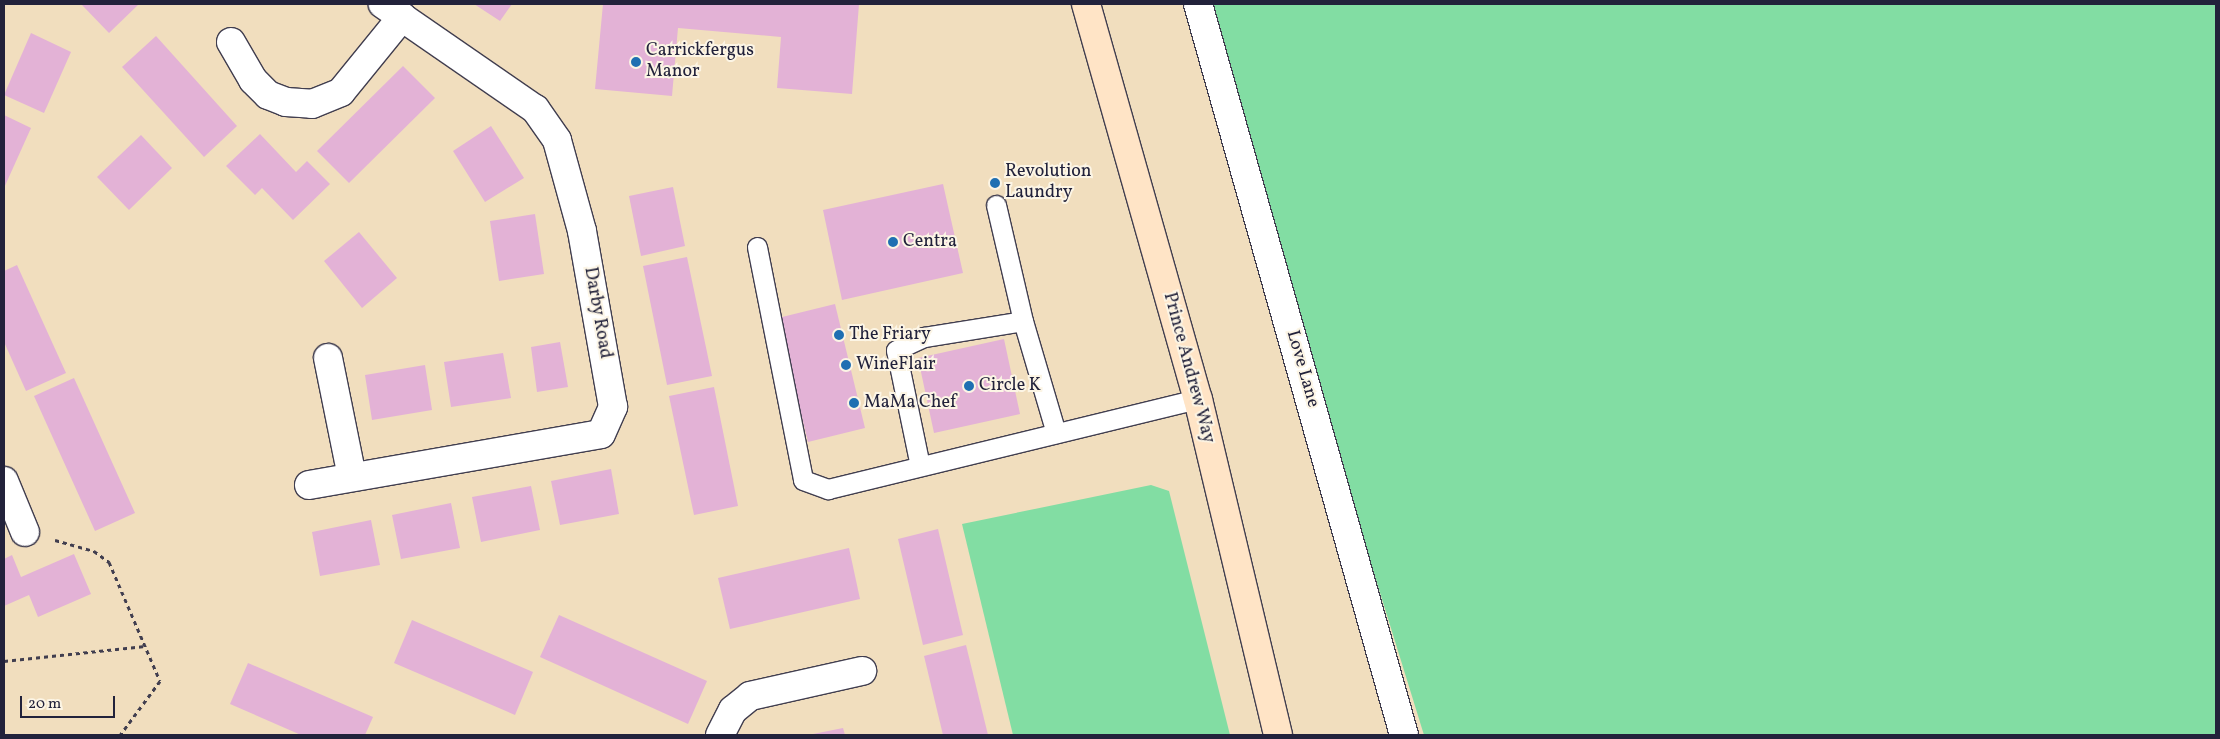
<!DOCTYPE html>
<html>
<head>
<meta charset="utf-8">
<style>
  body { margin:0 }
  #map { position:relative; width:2220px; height:739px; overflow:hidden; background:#f1debe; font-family:Vollkorn,serif }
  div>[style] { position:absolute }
  .green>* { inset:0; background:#82dda3 }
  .building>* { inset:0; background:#e3b2d6 }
  .path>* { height:3px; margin-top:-1.5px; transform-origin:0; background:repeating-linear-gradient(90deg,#413e4f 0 4px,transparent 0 8px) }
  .roads { filter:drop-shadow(1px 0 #413e4f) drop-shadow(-1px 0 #413e4f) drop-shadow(0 1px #413e4f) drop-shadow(0 -1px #413e4f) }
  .lane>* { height:19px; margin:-9.5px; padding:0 9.5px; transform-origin:9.5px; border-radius:9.5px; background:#fff }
  .street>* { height:28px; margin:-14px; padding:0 14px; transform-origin:14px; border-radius:14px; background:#fff }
  .secondary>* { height:28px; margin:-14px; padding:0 14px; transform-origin:14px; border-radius:14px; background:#ffe4c6 }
  .dots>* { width:14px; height:14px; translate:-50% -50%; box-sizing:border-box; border:2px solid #fcf5e5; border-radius:50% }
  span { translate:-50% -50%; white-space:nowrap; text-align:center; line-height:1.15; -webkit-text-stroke:4px #fcf5e5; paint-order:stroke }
  .poi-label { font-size:18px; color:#22223b }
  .left { translate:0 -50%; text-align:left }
  .street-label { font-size:18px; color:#22223b }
  .frame { position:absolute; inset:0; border:5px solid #22223b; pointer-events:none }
  .scale { position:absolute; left:20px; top:696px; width:95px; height:22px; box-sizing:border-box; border:2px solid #22223b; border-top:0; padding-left:6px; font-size:15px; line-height:18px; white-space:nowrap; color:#22223b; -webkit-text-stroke:4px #fcf5e5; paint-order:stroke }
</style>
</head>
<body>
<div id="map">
  <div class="green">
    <i style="clip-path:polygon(1198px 4px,2216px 4px,2216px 735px,1424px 735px)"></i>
    <i style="clip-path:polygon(1151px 485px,1169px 491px,1230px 735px,1013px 735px,962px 524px)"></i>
  </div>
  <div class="building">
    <i style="clip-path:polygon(81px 4px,139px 4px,109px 33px)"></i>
    <i style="clip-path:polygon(474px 4px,512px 4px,500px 21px)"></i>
    <i style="clip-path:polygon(603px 4px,859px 4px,852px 94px,777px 88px,781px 37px,678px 28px,672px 96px,595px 89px)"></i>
    <i style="clip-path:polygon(31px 33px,71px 52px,44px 113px,4px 95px)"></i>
    <i style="clip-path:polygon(156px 36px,237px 126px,204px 157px,122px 67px)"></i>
    <i style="clip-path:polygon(403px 66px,435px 98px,349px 183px,317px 151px)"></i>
    <i style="clip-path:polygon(4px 115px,31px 128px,4px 188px)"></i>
    <i style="clip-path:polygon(491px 126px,524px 178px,485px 202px,453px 151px)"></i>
    <i style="clip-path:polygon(260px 134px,296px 172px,307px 161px,330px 184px,293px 220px,262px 188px,255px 195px,226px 166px)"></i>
    <i style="clip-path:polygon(141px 135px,172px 168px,129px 210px,97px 177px)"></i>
    <i style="clip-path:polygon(943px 184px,963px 273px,842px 300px,823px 210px)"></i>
    <i style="clip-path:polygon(673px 187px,685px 246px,641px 256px,629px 196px)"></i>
    <i style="clip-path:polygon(535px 214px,544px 274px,499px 281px,490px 221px)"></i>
    <i style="clip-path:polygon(359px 232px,397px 278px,362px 308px,324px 261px)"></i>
    <i style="clip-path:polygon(687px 257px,712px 376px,667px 385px,643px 266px)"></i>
    <i style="clip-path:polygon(17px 265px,66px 373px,26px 391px,4px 342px,4px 271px)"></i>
    <i style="clip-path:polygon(835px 304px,865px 428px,808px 442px,778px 318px)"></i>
    <i style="clip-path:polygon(1004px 339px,1020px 414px,934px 433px,918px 358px)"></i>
    <i style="clip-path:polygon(560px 342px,568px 387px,537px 392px,531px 347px)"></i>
    <i style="clip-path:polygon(503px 353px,511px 398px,451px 407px,444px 362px)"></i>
    <i style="clip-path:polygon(425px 365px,432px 410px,372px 420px,365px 375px)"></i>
    <i style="clip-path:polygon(74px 378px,135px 513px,95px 531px,34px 396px)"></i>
    <i style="clip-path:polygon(714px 387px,738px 506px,694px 515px,669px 396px)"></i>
    <i style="clip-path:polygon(611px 469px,619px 514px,560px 525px,551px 481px)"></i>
    <i style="clip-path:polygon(531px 486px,540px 530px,481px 542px,472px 497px)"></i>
    <i style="clip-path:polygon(451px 503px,460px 548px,401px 559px,392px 515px)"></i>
    <i style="clip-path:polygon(371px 520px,380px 565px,320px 576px,312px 532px)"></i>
    <i style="clip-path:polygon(938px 529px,963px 635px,923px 645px,898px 539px)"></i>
    <i style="clip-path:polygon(849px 548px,860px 599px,730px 629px,718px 578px)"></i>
    <i style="clip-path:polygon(74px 554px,91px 594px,38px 617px,29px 595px,4px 606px,4px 559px,12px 555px,21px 577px)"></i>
    <i style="clip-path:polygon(559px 615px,707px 681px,688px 724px,540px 657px)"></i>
    <i style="clip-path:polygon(412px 620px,533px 672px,515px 715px,394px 663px)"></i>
    <i style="clip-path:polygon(966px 645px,988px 735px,943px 735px,924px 656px)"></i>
    <i style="clip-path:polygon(248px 663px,373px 717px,365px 735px,301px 735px,230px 704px)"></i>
    <i style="clip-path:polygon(843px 728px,845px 735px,813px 735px,813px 734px)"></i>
  </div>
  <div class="path">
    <i style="left:55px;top:540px;width:41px;rotate:15.8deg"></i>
    <i style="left:94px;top:551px;width:19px;rotate:36deg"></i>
    <i style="left:109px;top:562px;width:129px;rotate:66.8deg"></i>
    <i style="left:160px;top:681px;width:67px;rotate:126.5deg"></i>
    <i style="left:4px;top:661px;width:142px;rotate:-6.1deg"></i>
  </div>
  <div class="roads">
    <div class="lane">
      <i style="left:996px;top:205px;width:119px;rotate:76.9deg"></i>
      <i style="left:757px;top:247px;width:237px;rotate:78.8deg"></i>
      <i style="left:803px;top:480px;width:27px;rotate:20deg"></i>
      <i style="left:828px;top:489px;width:381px;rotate:-13.7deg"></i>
      <i style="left:920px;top:466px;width:118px;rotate:-101.7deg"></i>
      <i style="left:896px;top:350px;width:31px;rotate:-25deg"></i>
      <i style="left:924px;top:337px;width:100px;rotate:-9.2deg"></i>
      <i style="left:1023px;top:321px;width:117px;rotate:73.6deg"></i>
    </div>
    <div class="street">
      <i style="left:1198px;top:4px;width:759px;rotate:74.26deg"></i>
      <i style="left:231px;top:42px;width:44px;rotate:59.9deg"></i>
      <i style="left:253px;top:80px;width:21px;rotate:45deg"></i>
      <i style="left:268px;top:95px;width:19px;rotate:21deg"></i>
      <i style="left:286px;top:102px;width:26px;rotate:4deg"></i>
      <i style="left:312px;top:104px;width:31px;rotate:-22deg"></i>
      <i style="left:341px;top:92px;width:97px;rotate:-50.9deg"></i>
      <i style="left:328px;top:358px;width:121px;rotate:78.6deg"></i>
      <i style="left:4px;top:481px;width:55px;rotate:67.6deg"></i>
      <i style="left:309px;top:485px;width:296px;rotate:-9.9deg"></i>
      <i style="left:601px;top:434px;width:30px;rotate:-66deg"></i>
      <i style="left:613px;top:407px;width:179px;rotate:-100deg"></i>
      <i style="left:582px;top:231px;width:94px;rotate:-105.4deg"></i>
      <i style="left:557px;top:140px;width:38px;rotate:-125deg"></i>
      <i style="left:535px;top:109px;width:185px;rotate:-145.4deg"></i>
      <i style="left:720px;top:735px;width:28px;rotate:-63deg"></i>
      <i style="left:733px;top:710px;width:22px;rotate:-39deg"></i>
      <i style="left:750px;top:696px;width:115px;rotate:-12.6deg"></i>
    </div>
    <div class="secondary">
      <i style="left:1086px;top:4px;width:411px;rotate:74.2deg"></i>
      <i style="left:1198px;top:399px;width:345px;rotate:76.6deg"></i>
    </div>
  </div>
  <div class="dots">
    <i style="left:636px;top:62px;background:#1f6fb2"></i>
    <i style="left:995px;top:183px;background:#1f6fb2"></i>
    <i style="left:893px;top:242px;background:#1f6fb2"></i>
    <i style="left:839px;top:335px;background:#1f6fb2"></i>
    <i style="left:846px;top:365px;background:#1f6fb2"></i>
    <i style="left:969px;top:386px;background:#1f6fb2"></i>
    <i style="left:854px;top:403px;background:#1f6fb2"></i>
  </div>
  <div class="poi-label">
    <span class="left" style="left:646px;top:62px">Carrickfergus<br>Manor</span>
    <span class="left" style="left:1005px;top:183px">Revolution<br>Laundry</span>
    <span class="left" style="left:903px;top:242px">Centra</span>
    <span class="left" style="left:849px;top:335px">The Friary</span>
    <span class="left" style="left:856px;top:365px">WineFlair</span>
    <span class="left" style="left:979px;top:386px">Circle K</span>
    <span class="left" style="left:864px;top:403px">MaMa Chef</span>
  </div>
  <div class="street-label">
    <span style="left:597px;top:313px;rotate:80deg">Darby Road</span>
    <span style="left:1188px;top:368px;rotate:75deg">Prince Andrew Way</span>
    <span style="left:1302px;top:369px;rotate:74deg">Love Lane</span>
  </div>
  <div class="frame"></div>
  <div class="scale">20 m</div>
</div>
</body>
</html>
